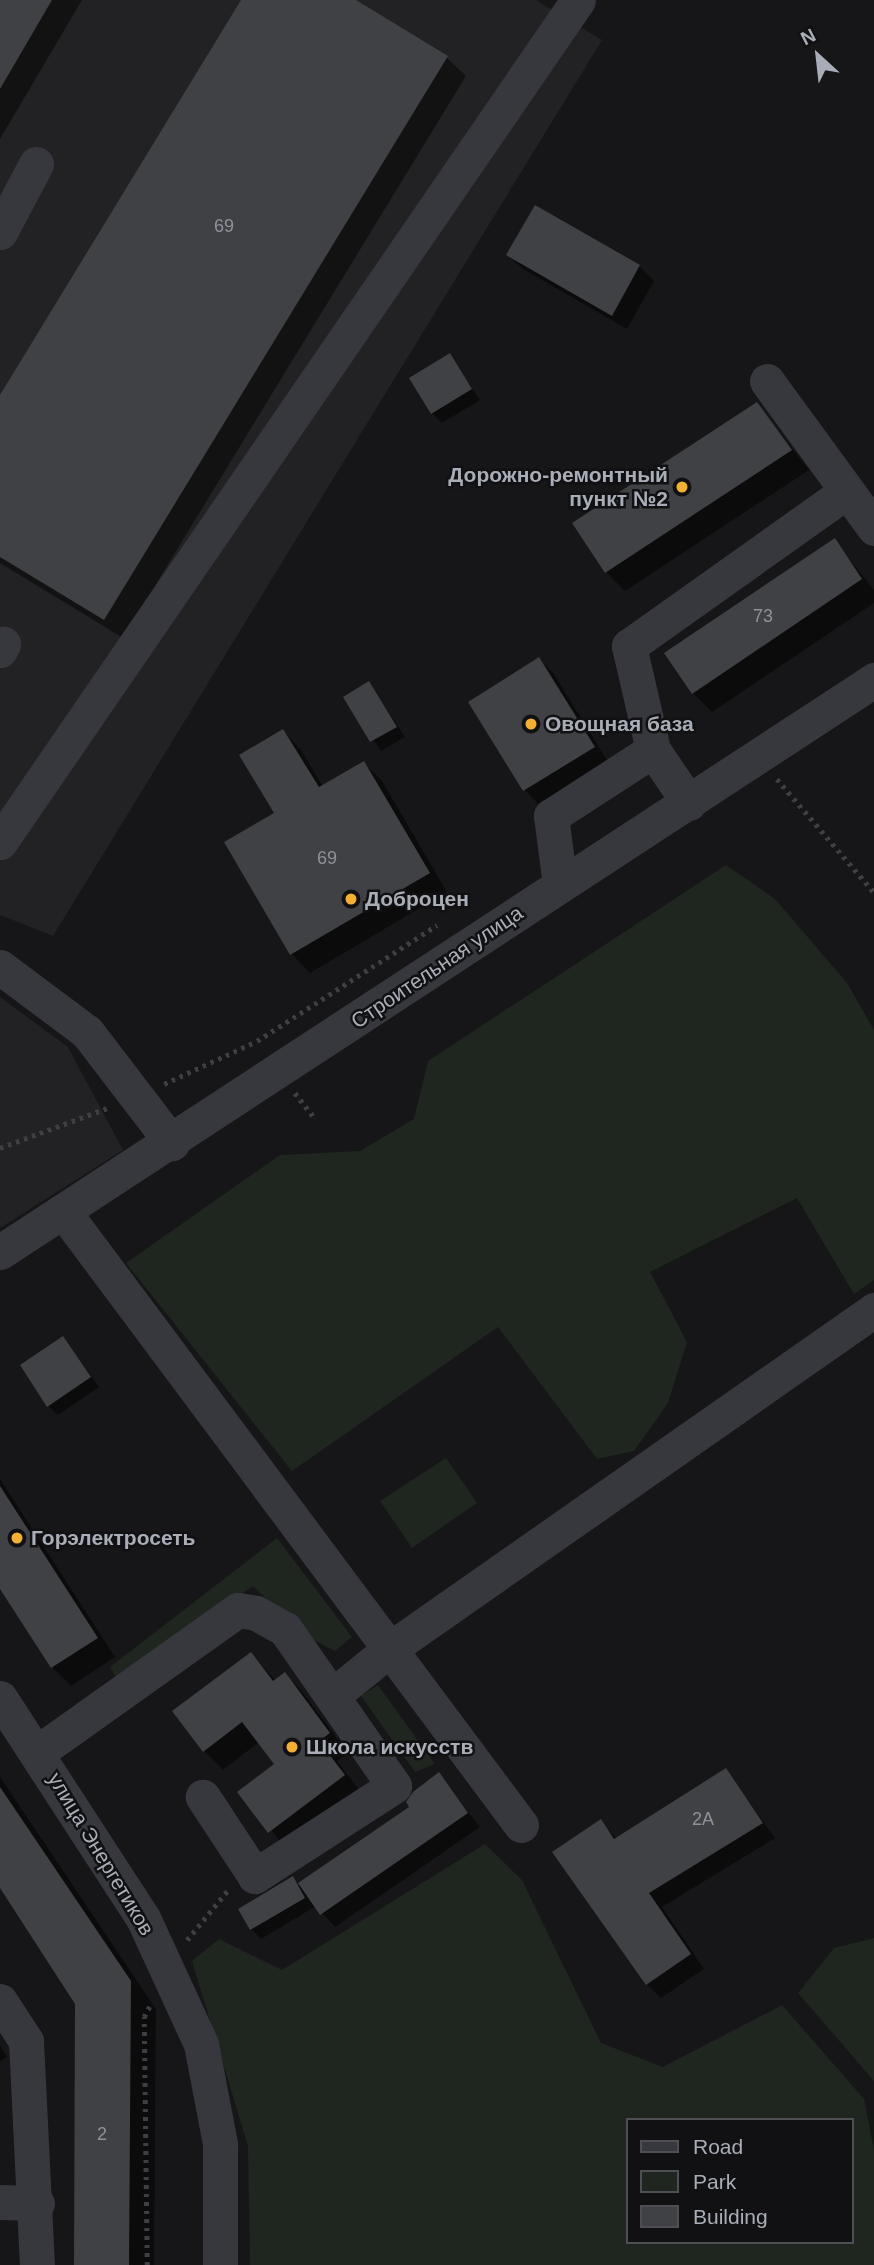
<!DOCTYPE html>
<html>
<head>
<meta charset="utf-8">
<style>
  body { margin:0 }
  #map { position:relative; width:874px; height:2265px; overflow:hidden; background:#161618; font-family:Helvetica,sans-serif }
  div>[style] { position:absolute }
  .built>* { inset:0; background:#222225 }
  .green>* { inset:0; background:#1e261f }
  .shadow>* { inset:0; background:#0007 }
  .building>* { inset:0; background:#404145 }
  .path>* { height:4.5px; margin-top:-2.25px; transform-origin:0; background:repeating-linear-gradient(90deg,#3d3f44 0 3.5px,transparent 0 8.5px) }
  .minor>* { height:35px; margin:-17.5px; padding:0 17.5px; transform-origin:17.5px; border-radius:17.5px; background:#37383d }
  .dots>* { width:19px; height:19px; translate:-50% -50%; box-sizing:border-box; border:4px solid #111113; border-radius:50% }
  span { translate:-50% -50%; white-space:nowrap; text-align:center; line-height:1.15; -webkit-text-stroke:5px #111113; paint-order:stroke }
  .number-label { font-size:18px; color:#8e929b }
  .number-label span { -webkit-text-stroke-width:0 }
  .poi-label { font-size:21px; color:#a8adb8; font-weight:700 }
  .right { translate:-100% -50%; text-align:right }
  .left { translate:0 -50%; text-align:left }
  .street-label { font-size:21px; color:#a8adb8 }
  .legend { position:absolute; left:626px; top:2118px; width:228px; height:126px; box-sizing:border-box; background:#111113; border:2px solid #4d4f55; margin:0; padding:9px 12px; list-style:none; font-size:21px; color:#a8adb8 }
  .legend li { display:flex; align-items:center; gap:14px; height:35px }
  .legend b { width:35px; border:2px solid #4d4f55 }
  .north { position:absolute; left:783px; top:21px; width:70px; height:70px; -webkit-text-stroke:5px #111113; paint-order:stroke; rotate:333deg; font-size:19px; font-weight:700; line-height:28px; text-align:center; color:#a8adb8 }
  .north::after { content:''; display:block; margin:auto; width:24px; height:32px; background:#a8adb8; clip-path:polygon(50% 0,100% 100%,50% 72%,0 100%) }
</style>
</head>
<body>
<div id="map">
  <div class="built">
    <i style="clip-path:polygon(0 0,536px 0,602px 40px,53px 936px,0 915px)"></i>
    <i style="clip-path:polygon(0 997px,68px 1047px,123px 1150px,0 1228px)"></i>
  </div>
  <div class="green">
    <i style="clip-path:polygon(726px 865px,775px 899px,847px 983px,874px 1030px,874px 1280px,854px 1294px,797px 1198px,650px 1272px,687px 1342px,668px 1403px,634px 1451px,597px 1459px,498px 1327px,292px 1471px,126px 1263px,280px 1155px,360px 1151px,414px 1119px,428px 1061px)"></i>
    <i style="clip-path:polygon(446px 1458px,477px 1503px,412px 1548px,380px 1501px)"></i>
    <i style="clip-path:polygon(277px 1538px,352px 1637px,335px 1651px,306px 1636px,253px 1586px,117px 1679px,110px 1667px)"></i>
    <i style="clip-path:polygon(378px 1685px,435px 1764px,415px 1772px,361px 1696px)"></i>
    <i style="clip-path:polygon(evenodd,485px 1844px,522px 1880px,601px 2043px,663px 2067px,782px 2005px,864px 2099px,874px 2150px,874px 2265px,250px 2265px,248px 2146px,192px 1961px,219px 1939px,282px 1970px,485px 1844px,627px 2120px,851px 2120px,851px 2242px,627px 2242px,627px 2120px)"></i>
    <i style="clip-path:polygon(874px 1938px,874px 2081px,798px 1993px,834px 1948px)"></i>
  </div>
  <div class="shadow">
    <i style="clip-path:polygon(0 0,82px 0,0 139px)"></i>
    <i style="clip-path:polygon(243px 0,353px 0,447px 58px,466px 76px,123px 638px,0 563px,0 398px)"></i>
    <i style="clip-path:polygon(508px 255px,639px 266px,654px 281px,627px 329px,523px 269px)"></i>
    <i style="clip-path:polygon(449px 355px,480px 400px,442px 423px,432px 413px)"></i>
    <i style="clip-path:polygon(757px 404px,809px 470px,625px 591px,606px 572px)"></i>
    <i style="clip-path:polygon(834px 540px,874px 590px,874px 603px,712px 712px,693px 693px)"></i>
    <i style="clip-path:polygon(539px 659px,554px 674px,608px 762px,539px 805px,525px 790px,470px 702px)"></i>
    <i style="clip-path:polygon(369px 683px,405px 737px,381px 751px,345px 698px)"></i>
    <i style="clip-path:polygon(283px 731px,301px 750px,323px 787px,364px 763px,382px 781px,447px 892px,310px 973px,292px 954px,227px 843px,277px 814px)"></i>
    <i style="clip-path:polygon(63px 1338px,99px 1387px,58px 1415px,48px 1406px)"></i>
    <i style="clip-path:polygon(0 1479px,115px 1657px,71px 1686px,52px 1667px,0 1586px)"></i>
    <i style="clip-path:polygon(251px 1654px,276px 1681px,285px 1674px,303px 1693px,348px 1753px,337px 1761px,363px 1795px,288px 1851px,240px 1792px,276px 1765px,259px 1742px,223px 1770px,204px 1751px)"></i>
    <i style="clip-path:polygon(726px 1770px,775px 1838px,662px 1907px,704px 1969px,661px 1998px,647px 1984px,601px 1822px,617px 1839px)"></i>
    <i style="clip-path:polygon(439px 1775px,480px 1827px,335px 1927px,316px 1906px,261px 1939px,251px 1929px,293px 1879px,299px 1885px,412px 1807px)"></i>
    <i style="clip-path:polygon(0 1777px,156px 2009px,154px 2265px,75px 2265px,76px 2003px,0 1884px)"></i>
    <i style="clip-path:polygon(0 2046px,7px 2057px,0 2061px)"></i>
  </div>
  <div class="building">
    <i style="clip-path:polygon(0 0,52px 0,0 89px)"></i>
    <i style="clip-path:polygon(241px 0,356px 0,448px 56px,104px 620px,0 557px,0 395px)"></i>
    <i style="clip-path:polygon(535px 205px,640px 265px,612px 316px,506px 255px)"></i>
    <i style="clip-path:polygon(450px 353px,472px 389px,431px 414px,409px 378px)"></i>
    <i style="clip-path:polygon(757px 402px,792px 450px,605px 573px,572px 523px)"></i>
    <i style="clip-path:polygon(835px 538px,862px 579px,692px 694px,664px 653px)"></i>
    <i style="clip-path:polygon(539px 657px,595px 747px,523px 791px,468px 702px)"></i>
    <i style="clip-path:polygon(369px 681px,397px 727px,370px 742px,343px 697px)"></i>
    <i style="clip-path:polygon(283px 729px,319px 787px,364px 761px,430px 873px,290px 955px,224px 842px,274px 813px,239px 755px)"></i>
    <i style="clip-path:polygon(63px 1336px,91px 1377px,47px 1407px,20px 1365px)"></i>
    <i style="clip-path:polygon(0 1486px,98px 1638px,51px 1668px,0 1589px)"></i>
    <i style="clip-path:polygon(251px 1652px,273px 1681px,285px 1672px,330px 1733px,319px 1741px,345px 1775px,268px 1833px,237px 1792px,274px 1764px,242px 1722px,203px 1752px,172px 1711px)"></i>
    <i style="clip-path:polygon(726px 1768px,763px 1823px,649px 1893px,691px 1954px,646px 1985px,552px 1852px,601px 1819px,614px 1839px)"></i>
    <i style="clip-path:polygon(439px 1772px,468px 1813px,320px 1915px,298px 1883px,409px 1807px,406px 1802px,413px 1792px)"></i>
    <i style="clip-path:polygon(0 1787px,131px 1981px,129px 2265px,74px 2265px,75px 2004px,0 1888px)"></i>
    <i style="clip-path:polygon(293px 1876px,305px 1898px,250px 1930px,238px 1909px)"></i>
  </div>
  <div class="path">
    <i style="left:777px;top:779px;width:149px;rotate:49.4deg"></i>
    <i style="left:164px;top:1084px;width:102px;rotate:-24.8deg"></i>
    <i style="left:257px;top:1041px;width:214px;rotate:-32.8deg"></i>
    <i style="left:295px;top:1093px;width:31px;rotate:52deg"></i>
    <i style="left:0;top:1148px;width:114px;rotate:-20.5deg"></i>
    <i style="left:187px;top:1940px;width:65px;rotate:-50.6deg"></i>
    <i style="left:147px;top:2265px;width:248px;rotate:-90.7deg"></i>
    <i style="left:144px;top:2017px;width:13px;rotate:-63deg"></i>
  </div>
  <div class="minor">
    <i style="left:0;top:232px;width:77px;rotate:-62.1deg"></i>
    <i style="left:767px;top:381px;width:182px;rotate:53.9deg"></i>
    <i style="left:0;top:650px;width:7px;rotate:-63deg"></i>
    <i style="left:653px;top:750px;width:107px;rotate:-103deg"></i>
    <i style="left:629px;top:646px;width:267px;rotate:-35.4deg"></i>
    <i style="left:0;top:842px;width:1021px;rotate:-55.53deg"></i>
    <i style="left:560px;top:885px;width:70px;rotate:-97.4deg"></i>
    <i style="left:551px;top:816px;width:121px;rotate:-32.9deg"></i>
    <i style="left:653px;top:750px;width:64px;rotate:55.8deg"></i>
    <i style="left:0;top:967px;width:109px;rotate:36.8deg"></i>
    <i style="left:87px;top:1032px;width:140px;rotate:52.6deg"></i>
    <i style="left:63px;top:1211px;width:766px;rotate:53.28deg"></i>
    <i style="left:0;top:1252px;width:1045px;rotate:-33.2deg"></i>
    <i style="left:332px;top:1696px;width:76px;rotate:-39.1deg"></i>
    <i style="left:391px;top:1648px;width:590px;rotate:-34.98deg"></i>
    <i style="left:0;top:1698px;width:262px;rotate:57deg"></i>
    <i style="left:143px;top:1918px;width:139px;rotate:65.3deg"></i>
    <i style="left:201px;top:2044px;width:102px;rotate:79.2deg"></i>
    <i style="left:220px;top:2144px;width:121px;rotate:90deg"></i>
    <i style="left:38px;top:1752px;width:245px;rotate:-35.4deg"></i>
    <i style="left:238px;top:1610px;width:18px;rotate:9deg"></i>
    <i style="left:256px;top:1613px;width:33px;rotate:29deg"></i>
    <i style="left:285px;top:1629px;width:191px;rotate:55.2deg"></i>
    <i style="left:394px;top:1786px;width:166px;rotate:147.1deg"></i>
    <i style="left:255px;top:1876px;width:95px;rotate:-123.4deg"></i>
    <i style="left:0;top:2001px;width:48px;rotate:57deg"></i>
    <i style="left:26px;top:2041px;width:224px;rotate:87.2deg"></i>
    <i style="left:0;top:2202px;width:37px;rotate:2deg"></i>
  </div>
  <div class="dots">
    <i style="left:682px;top:487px;background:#f2b134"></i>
    <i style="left:531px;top:724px;background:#f2b134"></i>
    <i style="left:351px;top:899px;background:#f2b134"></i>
    <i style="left:17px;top:1538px;background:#f2b134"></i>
    <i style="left:292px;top:1747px;background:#f2b134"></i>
  </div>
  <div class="number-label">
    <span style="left:224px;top:226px">69</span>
    <span style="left:763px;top:616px">73</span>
    <span style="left:327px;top:858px">69</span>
    <span style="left:703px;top:1819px">2А</span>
    <span style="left:102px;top:2134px">2</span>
  </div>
  <div class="poi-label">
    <span class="right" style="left:668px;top:487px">Дорожно-ремонтный<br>пункт №2</span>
    <span class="left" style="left:545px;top:724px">Овощная база</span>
    <span class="left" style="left:365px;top:899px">Доброцен</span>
    <span class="left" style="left:31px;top:1538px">Горэлектросеть</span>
    <span class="left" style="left:306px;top:1747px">Школа искусств</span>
  </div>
  <div class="street-label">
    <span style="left:437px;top:967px;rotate:-34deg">Строительная улица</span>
    <span style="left:101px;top:1854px;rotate:59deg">улица Энергетиков</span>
  </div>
  <ul class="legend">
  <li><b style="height:9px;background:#37383d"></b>Road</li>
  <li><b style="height:19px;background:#1e261f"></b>Park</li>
  <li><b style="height:19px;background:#404145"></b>Building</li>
  </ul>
  <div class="north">N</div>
</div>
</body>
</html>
